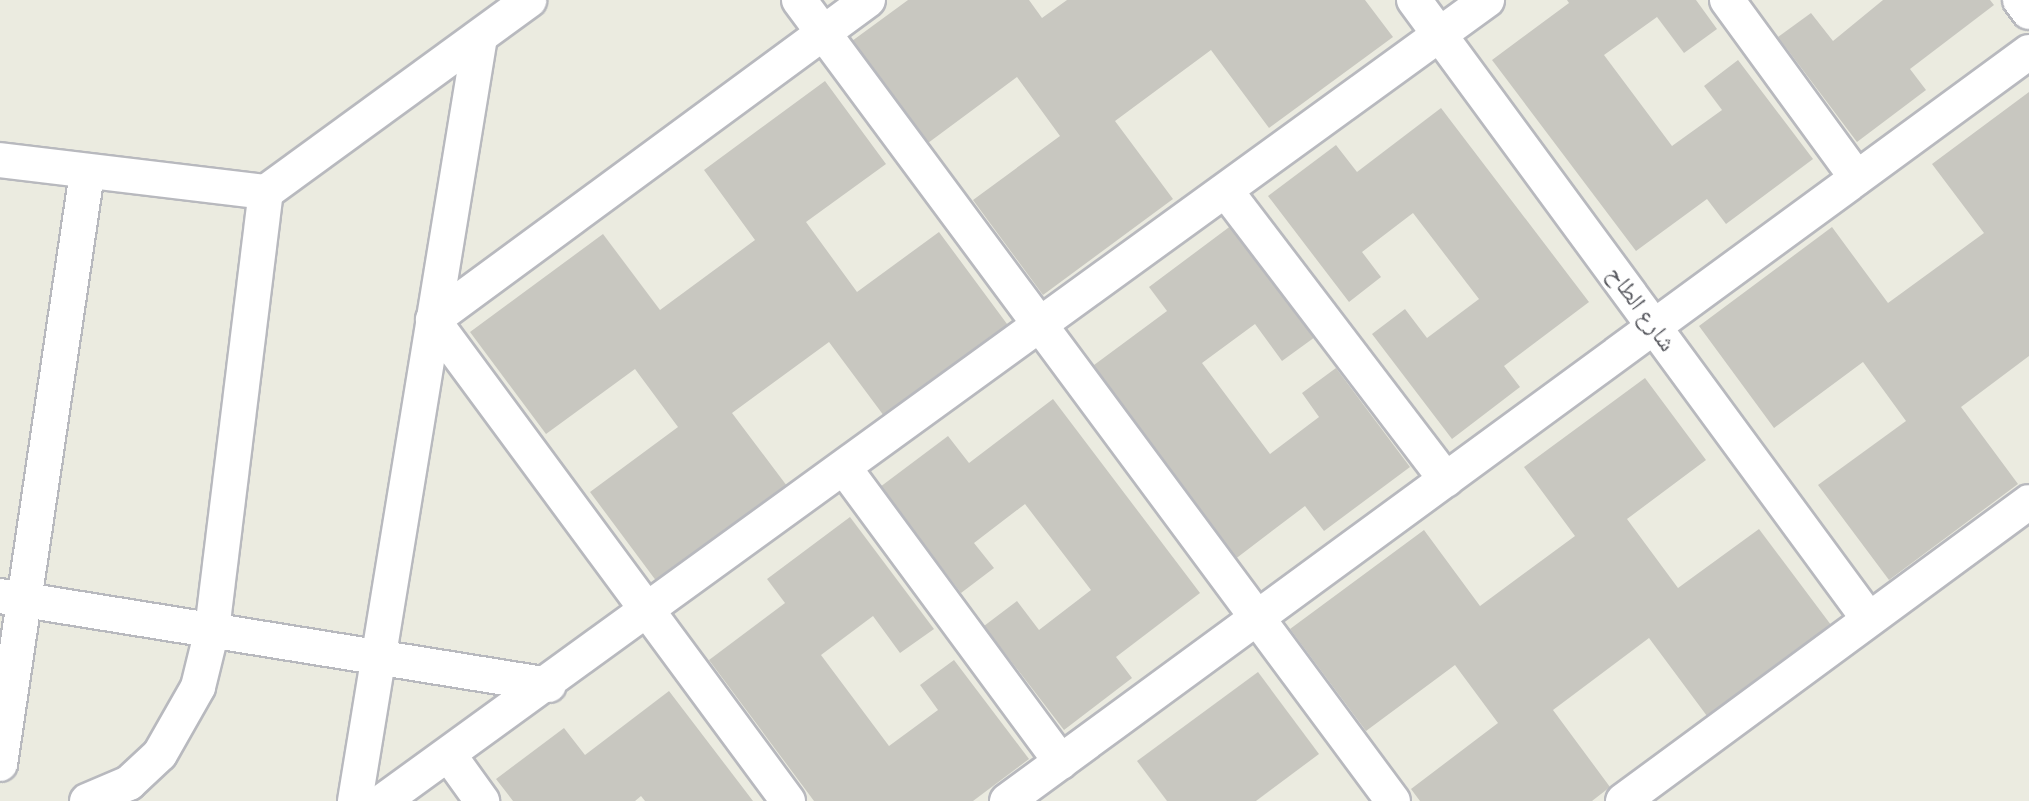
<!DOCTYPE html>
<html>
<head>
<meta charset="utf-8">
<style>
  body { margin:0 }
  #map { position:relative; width:2029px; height:801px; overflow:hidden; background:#ebebe0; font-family:"Fira Sans Condensed","Noto Naskh Arabic",sans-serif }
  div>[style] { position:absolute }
  .building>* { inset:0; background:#c8c7c0 }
  .roads { filter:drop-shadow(2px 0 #b8b9be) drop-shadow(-2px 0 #b8b9be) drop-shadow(0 2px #b8b9be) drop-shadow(0 -2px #b8b9be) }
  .minor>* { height:34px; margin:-17px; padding:0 17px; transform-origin:17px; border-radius:17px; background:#fff }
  span { translate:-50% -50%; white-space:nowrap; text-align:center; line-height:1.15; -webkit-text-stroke:6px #fff; paint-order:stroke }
  .street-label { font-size:24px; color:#595a60 }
</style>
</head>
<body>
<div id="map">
  <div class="building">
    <i style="clip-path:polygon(908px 0,1029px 0,1042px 18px,1067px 0,1365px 0,1393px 37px,1269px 128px,1211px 50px,1115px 121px,1173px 199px,1043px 295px,973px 200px,1060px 136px,1017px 77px,928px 143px,852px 41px)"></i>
    <i style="clip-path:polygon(1567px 0,1696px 0,1717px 29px,1684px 53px,1657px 17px,1604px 55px,1672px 146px,1722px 110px,1704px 86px,1738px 60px,1813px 159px,1726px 224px,1707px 199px,1636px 251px,1492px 60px,1569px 3px)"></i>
    <i style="clip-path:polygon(1883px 0,1990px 0,1994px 5px,1910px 69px,1926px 90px,1857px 142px,1778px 37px,1811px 13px,1833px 41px)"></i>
    <i style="clip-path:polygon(825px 81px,886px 164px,806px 222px,857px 292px,939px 232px,1010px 328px,887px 420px,829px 342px,732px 413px,790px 490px,660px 586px,590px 492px,678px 427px,635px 369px,546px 434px,470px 332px,603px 234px,660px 310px,755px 240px,704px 170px)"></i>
    <i style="clip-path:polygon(2029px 92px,2029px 356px,1961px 407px,2018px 484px,1889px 580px,1818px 485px,1906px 421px,1863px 362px,1774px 428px,1699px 326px,1832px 227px,1888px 303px,1984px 233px,1932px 164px)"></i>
    <i style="clip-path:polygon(1441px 108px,1589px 302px,1504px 366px,1520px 387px,1452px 439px,1372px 334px,1405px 309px,1427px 338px,1479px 299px,1413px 213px,1362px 252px,1381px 277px,1349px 302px,1268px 196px,1336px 145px,1357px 172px)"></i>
    <i style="clip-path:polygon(1232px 225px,1315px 337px,1282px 361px,1255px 324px,1202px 363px,1270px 454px,1319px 417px,1302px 393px,1336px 368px,1410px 467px,1324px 531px,1305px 506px,1234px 560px,1090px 368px,1167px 311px,1149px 287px)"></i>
    <i style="clip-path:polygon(1645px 378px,1706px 460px,1627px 519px,1678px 588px,1759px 529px,1831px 625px,1707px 716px,1649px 638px,1553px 710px,1610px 787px,1592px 801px,1420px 801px,1411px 789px,1498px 723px,1455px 665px,1366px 731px,1290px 629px,1424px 530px,1480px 606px,1575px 536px,1524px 467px)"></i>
    <i style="clip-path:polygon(1053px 399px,1200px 593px,1116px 657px,1132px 678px,1064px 730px,984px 626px,1017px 601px,1039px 630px,1091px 590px,1025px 504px,974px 543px,994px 568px,961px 593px,880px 487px,948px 436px,969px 463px)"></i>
    <i style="clip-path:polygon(850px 517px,934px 629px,900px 653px,873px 616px,821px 655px,889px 746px,938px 710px,920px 685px,954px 660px,1029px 759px,973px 801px,814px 801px,709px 660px,785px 603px,767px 579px)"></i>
    <i style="clip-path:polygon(1258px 672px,1319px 754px,1256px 801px,1167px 801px,1137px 761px)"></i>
    <i style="clip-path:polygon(669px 691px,753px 801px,645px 801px,641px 796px,635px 801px,513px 801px,496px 779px,564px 728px,585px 755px)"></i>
  </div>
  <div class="roads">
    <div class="minor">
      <i style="left:799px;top:0;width:997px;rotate:53.44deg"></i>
      <i style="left:1414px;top:0;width:767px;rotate:53.7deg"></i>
      <i style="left:1727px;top:0;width:220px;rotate:53.9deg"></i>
      <i style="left:2020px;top:0;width:15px;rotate:53deg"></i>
      <i style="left:0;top:160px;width:268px;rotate:6.9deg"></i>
      <i style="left:266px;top:192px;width:326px;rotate:-36.1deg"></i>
      <i style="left:1226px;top:191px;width:363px;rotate:52.7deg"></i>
      <i style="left:845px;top:469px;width:364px;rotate:53.6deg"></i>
      <i style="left:0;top:596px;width:556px;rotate:9.21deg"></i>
      <i style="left:449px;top:755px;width:57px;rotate:54.3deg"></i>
      <i style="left:0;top:764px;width:597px;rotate:-81.63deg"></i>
      <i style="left:87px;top:801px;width:46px;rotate:-23.2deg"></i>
      <i style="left:129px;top:783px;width:42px;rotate:-43.1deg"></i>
      <i style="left:160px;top:754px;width:77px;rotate:-60.4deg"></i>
      <i style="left:198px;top:687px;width:59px;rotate:-76.2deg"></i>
      <i style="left:212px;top:630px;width:441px;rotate:-83deg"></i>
      <i style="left:355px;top:801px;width:774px;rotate:-80.71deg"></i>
      <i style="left:383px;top:801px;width:1364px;rotate:-35.96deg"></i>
      <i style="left:788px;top:801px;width:598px;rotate:-126.43deg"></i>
      <i style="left:433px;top:320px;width:540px;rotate:-36.34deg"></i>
      <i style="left:1007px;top:801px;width:1267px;rotate:-36.24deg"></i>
      <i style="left:1623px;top:801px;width:504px;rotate:-36.37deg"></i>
    </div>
  </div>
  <div class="street-label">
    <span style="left:1641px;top:309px;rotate:54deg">شارع الطاح</span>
  </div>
</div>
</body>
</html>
